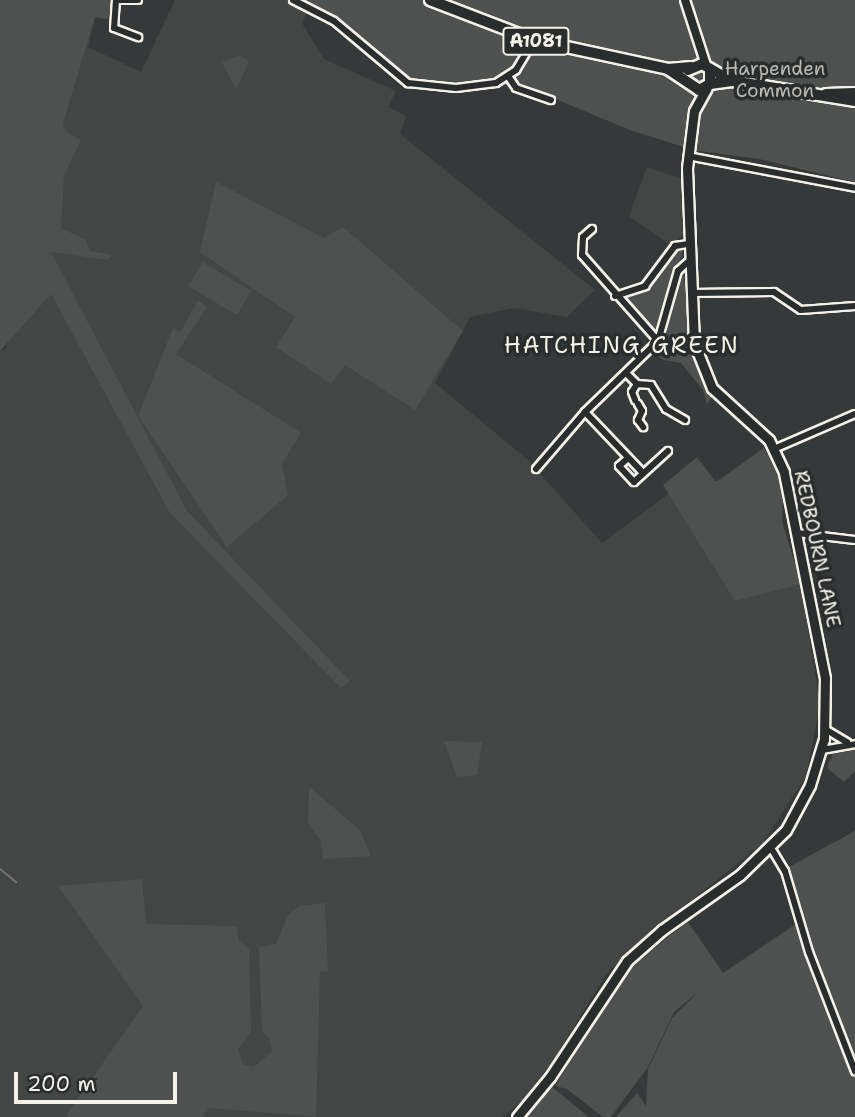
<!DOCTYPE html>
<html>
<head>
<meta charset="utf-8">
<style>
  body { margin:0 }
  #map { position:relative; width:855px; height:1117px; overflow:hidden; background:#363939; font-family:"Shantell Sans",sans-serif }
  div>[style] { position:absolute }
  .built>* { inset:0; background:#434645 }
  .green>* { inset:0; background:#4e514f }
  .stream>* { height:2px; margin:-1px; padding:0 1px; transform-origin:1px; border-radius:1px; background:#757572 }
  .roads { filter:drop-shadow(2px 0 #f4f1e8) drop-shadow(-2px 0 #f4f1e8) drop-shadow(0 2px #f4f1e8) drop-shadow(0 -2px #f4f1e8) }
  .minor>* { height:6px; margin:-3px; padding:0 3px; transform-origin:3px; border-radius:3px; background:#2a2d2e }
  .tertiary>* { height:8px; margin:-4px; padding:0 4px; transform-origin:4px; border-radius:4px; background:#2a2d2e }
  .secondary>* { height:9px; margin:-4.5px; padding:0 4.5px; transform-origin:4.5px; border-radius:4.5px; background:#2a2d2e }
  .primary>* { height:10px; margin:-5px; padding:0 5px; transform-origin:5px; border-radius:5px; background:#2a2d2e }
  span { translate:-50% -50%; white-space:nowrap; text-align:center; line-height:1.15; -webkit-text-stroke:7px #2a2d2e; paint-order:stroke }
  .shield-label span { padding:2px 5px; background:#2a2d2e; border:2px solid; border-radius:5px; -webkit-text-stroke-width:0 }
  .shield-label { font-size:18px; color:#f4f1e8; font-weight:700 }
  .park-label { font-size:19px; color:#bab9b2 }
  .street-label { font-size:19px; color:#f4f1e8 }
  .quarter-label { font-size:23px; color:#f4f1e8; letter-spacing:2px }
  .scale { position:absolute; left:14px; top:1072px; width:163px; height:32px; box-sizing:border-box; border:4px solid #f4f1e8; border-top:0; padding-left:9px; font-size:21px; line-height:24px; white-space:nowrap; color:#f4f1e8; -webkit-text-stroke:5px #2a2d2e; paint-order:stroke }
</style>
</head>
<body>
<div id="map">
  <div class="built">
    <i style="clip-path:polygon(175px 0,288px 0,309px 9px,302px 23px,324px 59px,396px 91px,388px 107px,406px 116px,400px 134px,595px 290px,567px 317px,514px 308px,470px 317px,435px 383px,528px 460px,602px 543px,697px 473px,801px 584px,820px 705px,806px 776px,762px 844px,644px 938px,607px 973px,553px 1061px,524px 1099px,503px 1117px,0 1117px,0 351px,6px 349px,45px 170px,96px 14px,88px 47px,141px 72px)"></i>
    <i style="clip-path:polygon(647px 167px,682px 179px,683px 234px,672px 246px,629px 216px)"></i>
  </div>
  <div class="green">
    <i style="clip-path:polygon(0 0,113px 0,108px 19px,95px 17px,63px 123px,65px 131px,81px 140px,64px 176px,61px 228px,86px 240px,90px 251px,112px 255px,108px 260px,51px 252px,187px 511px,350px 681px,341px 688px,170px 513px,51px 294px,0 351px)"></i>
    <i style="clip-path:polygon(301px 0,855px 0,855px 182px,759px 159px,693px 150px,630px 130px,546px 95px,504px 85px,409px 80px,345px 26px)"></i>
    <i style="clip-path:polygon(240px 55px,249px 62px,236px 89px,222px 63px)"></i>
    <i style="clip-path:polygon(216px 182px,324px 238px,343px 227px,463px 331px,415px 410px,345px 365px,331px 384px,276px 347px,295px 317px,200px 252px)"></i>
    <i style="clip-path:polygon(677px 247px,683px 249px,681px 257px,658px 337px,621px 297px,646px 289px)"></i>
    <i style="clip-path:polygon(203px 262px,251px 291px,237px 315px,188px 286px)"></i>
    <i style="clip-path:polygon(683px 269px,693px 356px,714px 395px,707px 404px,703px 390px,681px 363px,663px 360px,653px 352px,666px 332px)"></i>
    <i style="clip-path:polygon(198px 300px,207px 307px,176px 354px,301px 433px,282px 464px,288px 495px,227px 547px,138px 416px,173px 328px,181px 331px)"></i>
    <i style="clip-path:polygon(764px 448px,783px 486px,782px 521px,801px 584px,735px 601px,663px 485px,697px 457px,716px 482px)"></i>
    <i style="clip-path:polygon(444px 741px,482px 742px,477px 775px,457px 777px)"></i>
    <i style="clip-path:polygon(844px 748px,855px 749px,855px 771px,844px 782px,827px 768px,834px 751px)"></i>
    <i style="clip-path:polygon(309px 787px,360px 830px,371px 856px,323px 859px,321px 841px,308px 823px)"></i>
    <i style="clip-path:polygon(855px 831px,855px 1117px,616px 1117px,637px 1093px,646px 1106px,648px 1069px,672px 1018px,698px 992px,674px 1012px,648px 1067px,611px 1117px,603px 1117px,567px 1089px,555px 1086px,627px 972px,668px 937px,688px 922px,723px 973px,802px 920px,787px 868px)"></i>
    <i style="clip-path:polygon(142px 879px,146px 924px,237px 926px,239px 941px,249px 949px,251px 1031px,238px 1050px,243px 1064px,254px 1067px,272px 1051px,269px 1038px,262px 1031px,259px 947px,276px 944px,288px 915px,299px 906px,325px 903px,328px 971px,320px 972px,316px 1117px,209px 1108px,203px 1117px,65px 1117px,143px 1006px,58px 886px)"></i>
    <i style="clip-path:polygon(551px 1086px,579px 1109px,588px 1117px,520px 1117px)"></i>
  </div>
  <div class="stream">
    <i style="left:0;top:869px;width:21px;rotate:39deg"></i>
  </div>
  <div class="roads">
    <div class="minor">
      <i style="left:116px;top:0;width:28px;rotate:94deg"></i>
      <i style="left:114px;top:28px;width:26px;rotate:21deg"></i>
      <i style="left:119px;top:0;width:19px"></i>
      <i style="left:293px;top:0;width:46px;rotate:27.1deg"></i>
      <i style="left:334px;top:21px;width:97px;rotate:40deg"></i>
      <i style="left:408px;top:83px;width:48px;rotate:5.9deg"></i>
      <i style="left:456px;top:88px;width:40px;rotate:-7.1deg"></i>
      <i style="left:496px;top:83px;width:24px;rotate:-33deg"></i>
      <i style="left:516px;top:70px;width:35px;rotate:-59deg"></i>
      <i style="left:508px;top:76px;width:14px;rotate:56deg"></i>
      <i style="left:516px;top:88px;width:37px;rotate:19deg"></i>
      <i style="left:688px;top:156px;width:170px;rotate:10.8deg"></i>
      <i style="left:592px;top:229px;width:12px;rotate:138deg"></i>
      <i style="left:583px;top:237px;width:18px;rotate:93deg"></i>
      <i style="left:582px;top:255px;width:115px;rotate:48.5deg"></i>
      <i style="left:691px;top:293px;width:83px;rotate:-0.7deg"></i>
      <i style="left:774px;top:292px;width:32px;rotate:34deg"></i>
      <i style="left:801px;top:310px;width:54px;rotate:-4.2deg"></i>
      <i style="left:615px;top:296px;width:32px;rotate:-18deg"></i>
      <i style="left:645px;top:286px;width:50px;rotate:-53.1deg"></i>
      <i style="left:675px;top:246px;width:12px;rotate:-9deg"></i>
      <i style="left:626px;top:373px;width:16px;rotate:45deg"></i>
      <i style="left:637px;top:384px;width:9px;rotate:122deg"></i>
      <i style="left:632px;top:392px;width:9px;rotate:69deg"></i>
      <i style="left:637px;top:384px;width:14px;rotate:4deg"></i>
      <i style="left:651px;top:385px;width:28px;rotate:58deg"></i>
      <i style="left:666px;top:409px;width:22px;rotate:30deg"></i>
      <i style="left:638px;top:404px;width:8px;rotate:60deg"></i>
      <i style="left:642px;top:411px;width:10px;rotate:114deg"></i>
      <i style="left:638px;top:420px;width:9px;rotate:54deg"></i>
      <i style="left:585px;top:412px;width:84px;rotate:46.4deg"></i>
      <i style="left:774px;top:449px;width:88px;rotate:-23.4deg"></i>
      <i style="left:628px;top:458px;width:12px;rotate:138deg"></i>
      <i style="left:619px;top:466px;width:22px;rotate:47deg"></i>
      <i style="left:634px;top:482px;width:46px;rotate:-42.4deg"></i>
      <i style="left:536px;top:469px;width:75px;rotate:-49.3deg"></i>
      <i style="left:585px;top:412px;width:102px;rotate:-44.2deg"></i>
      <i style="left:658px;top:341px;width:73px;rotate:-74.1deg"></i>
      <i style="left:678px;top:271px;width:13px;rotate:-42deg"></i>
      <i style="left:797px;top:533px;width:58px;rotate:6.9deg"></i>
      <i style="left:825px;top:729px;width:26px;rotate:31deg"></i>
      <i style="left:822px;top:750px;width:34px;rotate:-10deg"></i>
      <i style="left:771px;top:848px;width:27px;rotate:59deg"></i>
      <i style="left:785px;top:871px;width:84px;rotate:73.5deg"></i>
      <i style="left:809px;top:952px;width:128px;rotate:68.9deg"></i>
    </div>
    <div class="tertiary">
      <i style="left:685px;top:0;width:68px;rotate:72.1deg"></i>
    </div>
    <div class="secondary">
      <i style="left:517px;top:1117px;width:52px;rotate:-50.5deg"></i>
      <i style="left:550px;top:1077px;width:139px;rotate:-56.4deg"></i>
      <i style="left:627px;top:961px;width:47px;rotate:-41.5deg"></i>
      <i style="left:662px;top:930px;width:95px;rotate:-35.2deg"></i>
      <i style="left:740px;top:875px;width:64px;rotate:-44.4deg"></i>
      <i style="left:786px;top:830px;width:51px;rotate:-61.9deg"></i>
      <i style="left:810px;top:785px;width:48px;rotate:-73.1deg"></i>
      <i style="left:824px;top:739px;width:61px;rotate:-89.1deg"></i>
      <i style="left:825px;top:678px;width:210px;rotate:-101.3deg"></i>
      <i style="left:784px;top:472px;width:35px;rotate:-115deg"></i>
      <i style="left:769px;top:440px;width:77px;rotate:-137.6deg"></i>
      <i style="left:712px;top:388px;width:48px;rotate:-111.8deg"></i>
      <i style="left:694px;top:343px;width:175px;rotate:-92.3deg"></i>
      <i style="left:687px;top:168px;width:57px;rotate:-83deg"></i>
      <i style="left:694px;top:111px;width:26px;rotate:-61deg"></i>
    </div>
    <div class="primary">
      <i style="left:430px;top:0;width:111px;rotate:21deg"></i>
      <i style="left:534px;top:40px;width:137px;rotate:12.2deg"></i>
      <i style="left:668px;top:69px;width:23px;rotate:-5deg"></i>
      <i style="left:668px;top:69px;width:37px;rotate:34deg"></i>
      <i style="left:699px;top:90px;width:13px;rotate:-29deg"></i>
      <i style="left:710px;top:84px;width:15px;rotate:-90deg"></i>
      <i style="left:688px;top:70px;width:15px;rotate:-23deg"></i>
      <i style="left:702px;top:64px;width:34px;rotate:30deg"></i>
      <i style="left:710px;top:84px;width:22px;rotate:-8deg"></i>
      <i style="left:732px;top:81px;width:125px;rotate:9.2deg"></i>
      <i style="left:826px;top:94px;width:29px;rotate:-2deg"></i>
    </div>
  </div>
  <div class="shield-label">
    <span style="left:536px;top:41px">A1081</span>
  </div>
  <div class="park-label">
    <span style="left:775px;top:80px">Harpenden<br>Common</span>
  </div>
  <div class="street-label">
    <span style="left:817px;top:549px;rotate:78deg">REDBOURN LANE</span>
  </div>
  <div class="quarter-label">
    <span style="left:622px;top:345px">HATCHING GREEN</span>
  </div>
  <div class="scale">200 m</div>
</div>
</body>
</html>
